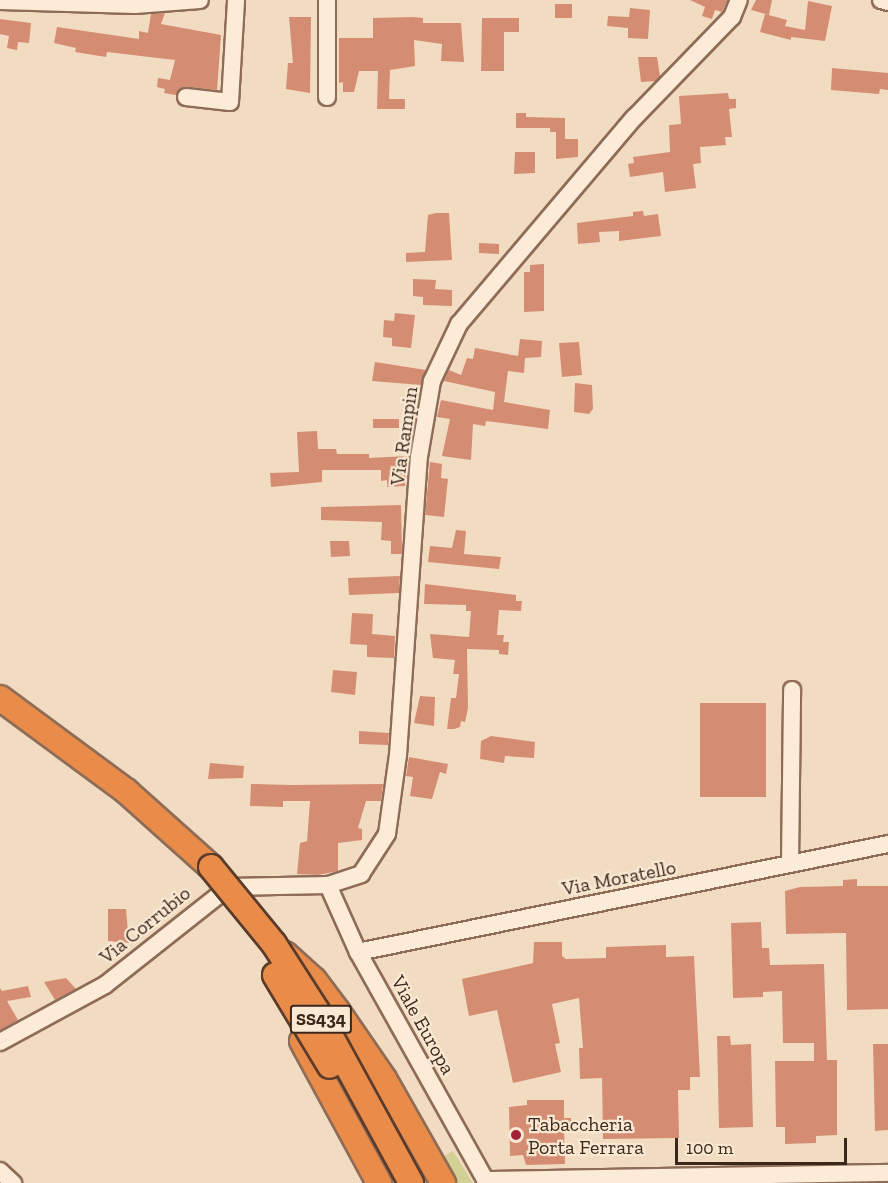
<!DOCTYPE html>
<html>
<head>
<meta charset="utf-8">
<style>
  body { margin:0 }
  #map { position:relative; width:888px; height:1183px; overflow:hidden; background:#f2dcc1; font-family:"Zilla Slab",serif }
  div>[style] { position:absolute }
  .green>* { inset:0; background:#d2d094 }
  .building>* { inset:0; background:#d48d73 }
  .roads { filter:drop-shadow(2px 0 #8e6c57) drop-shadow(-2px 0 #8e6c57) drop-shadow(0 2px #8e6c57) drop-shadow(0 -2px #8e6c57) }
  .minor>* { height:16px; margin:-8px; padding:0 8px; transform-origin:8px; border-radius:8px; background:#fcebd6 }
  .highway>* { height:24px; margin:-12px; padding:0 12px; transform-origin:12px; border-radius:12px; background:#ea8c49 }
  .bridges { filter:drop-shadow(2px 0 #5b3b2b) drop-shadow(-2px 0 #5b3b2b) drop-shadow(0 2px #5b3b2b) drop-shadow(0 -2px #5b3b2b) }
  .highway-bridge>* { height:24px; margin:-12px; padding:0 12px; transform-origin:12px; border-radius:12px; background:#ea8c49 }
  .dots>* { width:16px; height:16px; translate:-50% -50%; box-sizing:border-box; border:3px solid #f9e8d2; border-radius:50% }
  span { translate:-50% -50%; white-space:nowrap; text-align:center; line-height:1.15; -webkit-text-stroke:4.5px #f9e8d2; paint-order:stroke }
  .shield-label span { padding:2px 4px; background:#f9e8d2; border:2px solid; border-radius:4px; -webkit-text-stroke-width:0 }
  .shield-label { font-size:18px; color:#3c271c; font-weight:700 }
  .street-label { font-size:20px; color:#3c271c }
  .poi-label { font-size:20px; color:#3c271c }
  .left { translate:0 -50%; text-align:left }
  .scale { position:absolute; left:675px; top:1138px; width:172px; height:27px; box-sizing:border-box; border:3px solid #3c271c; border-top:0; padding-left:8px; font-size:18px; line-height:21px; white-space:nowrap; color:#3c271c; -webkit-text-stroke:4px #f9e8d2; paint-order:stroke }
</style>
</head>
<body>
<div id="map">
  <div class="green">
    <i style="clip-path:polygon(453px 1151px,473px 1183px,449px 1183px,436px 1161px)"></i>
  </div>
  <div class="building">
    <i style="clip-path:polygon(690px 0,728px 0,722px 12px,715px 10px,712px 19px,702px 16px,705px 7px)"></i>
    <i style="clip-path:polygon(756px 0,772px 0,769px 15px,751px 10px)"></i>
    <i style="clip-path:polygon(808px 1px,832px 6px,825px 41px,791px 37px,791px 40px,760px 32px,765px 14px,787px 20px,785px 26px,805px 30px)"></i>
    <i style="clip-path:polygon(555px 4px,572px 4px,572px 18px,555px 18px)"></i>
    <i style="clip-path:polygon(630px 8px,650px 10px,648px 39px,628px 38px,628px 28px,607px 26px,608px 16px,629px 17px)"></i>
    <i style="clip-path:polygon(165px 13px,161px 24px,221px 35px,217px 90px,187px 87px,176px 95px,164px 93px,165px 89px,157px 87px,158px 78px,170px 80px,175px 60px,107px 52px,106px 57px,75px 52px,76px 48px,54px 43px,57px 27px,139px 39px,139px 31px,148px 33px,151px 14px)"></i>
    <i style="clip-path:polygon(289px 17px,311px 17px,310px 93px,286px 89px,288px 63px,293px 63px)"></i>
    <i style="clip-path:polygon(413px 17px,423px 18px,423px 23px,461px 23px,464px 62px,441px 61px,442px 44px,414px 40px,415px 66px,390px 70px,389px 99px,405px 99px,405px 109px,377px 109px,378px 71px,359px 71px,354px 92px,343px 92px,343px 82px,339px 83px,339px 38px,373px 38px,373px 18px)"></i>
    <i style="clip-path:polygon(482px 18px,519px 18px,519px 32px,504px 32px,504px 71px,481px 71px)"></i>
    <i style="clip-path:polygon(0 19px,31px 23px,29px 43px,18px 42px,17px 50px,7px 48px,9px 36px,0 34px)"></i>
    <i style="clip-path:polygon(638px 57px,657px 57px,660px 76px,656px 81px,641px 82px)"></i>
    <i style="clip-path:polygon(832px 68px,888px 73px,888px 90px,880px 89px,879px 94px,831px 90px)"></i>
    <i style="clip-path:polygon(728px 93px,729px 99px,736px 99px,736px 108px,729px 109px,732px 137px,725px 137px,726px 145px,700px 147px,701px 163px,693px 164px,696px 188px,665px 192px,663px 172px,630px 177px,628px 164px,634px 163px,633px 157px,670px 152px,669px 125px,681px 124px,679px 96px)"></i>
    <i style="clip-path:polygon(516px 113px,526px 113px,526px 117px,565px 118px,565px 139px,578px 139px,578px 157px,556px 159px,556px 132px,550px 132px,550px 128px,516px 128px)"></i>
    <i style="clip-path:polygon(515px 152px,535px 152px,535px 173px,514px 174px)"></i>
    <i style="clip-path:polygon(643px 211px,644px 216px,658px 214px,661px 236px,619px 241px,619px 231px,599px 232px,600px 242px,578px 244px,577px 223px,633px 216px,633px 212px)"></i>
    <i style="clip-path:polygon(436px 213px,449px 213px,452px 260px,406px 262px,406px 253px,425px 252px,428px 215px)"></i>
    <i style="clip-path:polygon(479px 243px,499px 244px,499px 254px,479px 253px)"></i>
    <i style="clip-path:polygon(544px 264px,544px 311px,524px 312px,524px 272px,530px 272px,530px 265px)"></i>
    <i style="clip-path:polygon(413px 279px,436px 280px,435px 289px,452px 290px,452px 306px,423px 305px,423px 297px,413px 296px)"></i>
    <i style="clip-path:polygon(395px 313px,415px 315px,411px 348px,392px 346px,392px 338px,383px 337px,384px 320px,394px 321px)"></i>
    <i style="clip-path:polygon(520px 339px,542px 341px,541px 357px,525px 358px,524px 373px,508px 371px,504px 402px,550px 410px,548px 429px,486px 421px,485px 426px,473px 424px,471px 460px,442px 456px,450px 419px,437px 417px,441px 400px,493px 410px,495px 392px,444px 381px,449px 370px,461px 375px,467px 358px,473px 359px,475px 348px,518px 356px)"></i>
    <i style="clip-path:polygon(579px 342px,582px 375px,562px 377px,559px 343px)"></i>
    <i style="clip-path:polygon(375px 362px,426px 370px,421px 385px,372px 381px)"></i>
    <i style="clip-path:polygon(575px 383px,592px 385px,593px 409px,589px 414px,574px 412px)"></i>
    <i style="clip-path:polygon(373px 419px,399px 419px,399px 428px,373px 428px)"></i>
    <i style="clip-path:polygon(317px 431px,318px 449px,336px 449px,337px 454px,369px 454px,369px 458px,407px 456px,405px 486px,387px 487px,387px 480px,381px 481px,381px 470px,322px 470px,322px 482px,271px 487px,270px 473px,299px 472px,297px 432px)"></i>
    <i style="clip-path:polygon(430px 462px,442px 464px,441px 478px,448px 479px,444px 517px,425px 515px)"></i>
    <i style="clip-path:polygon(401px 505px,402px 554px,391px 554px,391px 541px,381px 540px,382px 522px,321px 520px,321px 507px)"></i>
    <i style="clip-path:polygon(456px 530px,466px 531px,464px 554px,501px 557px,499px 569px,428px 562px,430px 546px,452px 548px)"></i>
    <i style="clip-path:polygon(330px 541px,349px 541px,350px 556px,331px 557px)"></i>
    <i style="clip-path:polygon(400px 576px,399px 593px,349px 595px,348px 578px)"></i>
    <i style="clip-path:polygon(425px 584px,516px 595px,516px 601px,522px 601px,521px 611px,499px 610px,497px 635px,504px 635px,503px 642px,509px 642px,508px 655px,499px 654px,499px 650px,467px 649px,468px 708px,465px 722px,461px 721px,460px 727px,454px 729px,447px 729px,451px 698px,456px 698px,459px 674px,453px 674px,455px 660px,433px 658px,430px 634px,469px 637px,471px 611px,466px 611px,466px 605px,424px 604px)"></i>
    <i style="clip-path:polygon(352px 613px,373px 614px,372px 634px,395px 636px,394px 658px,367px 657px,367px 645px,350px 644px)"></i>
    <i style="clip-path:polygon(333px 670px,357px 672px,355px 695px,331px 692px)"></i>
    <i style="clip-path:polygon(420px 696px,435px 697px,434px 726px,414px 723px)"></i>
    <i style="clip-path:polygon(700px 703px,766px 703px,766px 797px,700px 797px)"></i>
    <i style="clip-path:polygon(359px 731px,389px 733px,388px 745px,359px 744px)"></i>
    <i style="clip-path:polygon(491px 736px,535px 742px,534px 758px,505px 756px,504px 763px,480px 759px,481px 741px)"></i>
    <i style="clip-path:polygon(409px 757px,448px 764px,446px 774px,440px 772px,432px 799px,410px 796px,413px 777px,406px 776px)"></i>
    <i style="clip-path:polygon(210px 763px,244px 766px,243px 778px,208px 779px)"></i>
    <i style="clip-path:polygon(251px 784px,291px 785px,383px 784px,381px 801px,366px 801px,358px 828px,362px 829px,362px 840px,338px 843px,338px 871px,318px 875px,297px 874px,300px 843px,307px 841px,310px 801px,283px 801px,283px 807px,250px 806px)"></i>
    <i style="clip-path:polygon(857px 879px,857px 886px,888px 886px,888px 1009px,847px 1010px,846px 933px,786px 934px,785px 891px,800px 887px,843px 886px,843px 880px)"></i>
    <i style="clip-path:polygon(108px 909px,126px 909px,129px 943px,108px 941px)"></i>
    <i style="clip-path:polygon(761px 922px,762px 948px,769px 948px,770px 965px,824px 964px,827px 1060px,837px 1060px,837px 1135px,816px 1136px,816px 1143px,785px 1144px,785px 1127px,776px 1127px,775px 1061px,814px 1061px,814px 1043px,783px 1043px,782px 991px,763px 992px,763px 997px,733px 998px,731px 923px)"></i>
    <i style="clip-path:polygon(534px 942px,562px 942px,562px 956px,566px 959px,606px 958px,606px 947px,666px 945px,666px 957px,694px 956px,700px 1077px,690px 1077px,690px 1090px,678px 1090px,679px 1138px,603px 1139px,602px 1078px,580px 1079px,579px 1048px,583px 1048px,579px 998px,552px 1004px,560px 1043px,555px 1044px,561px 1072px,513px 1083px,497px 1010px,469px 1016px,462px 979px,533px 963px)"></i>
    <i style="clip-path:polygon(66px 978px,76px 989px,55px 1000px,44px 982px)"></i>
    <i style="clip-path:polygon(28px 986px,31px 997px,7px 1001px,18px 1020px,0 1030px,0 988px,2px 991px)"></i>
    <i style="clip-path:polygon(717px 1036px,730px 1036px,731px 1045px,751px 1044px,753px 1127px,719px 1128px)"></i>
    <i style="clip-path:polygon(873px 1044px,888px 1044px,888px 1130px,875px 1131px)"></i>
    <i style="clip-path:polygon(527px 1100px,564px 1100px,564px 1118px,571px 1118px,571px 1130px,564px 1130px,565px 1164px,526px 1165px,523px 1155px,510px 1156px,509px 1107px,527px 1105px)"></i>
  </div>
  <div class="roads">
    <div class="minor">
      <i style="left:327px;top:0;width:97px;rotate:90deg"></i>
      <i style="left:881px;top:0;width:7px;rotate:16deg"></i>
      <i style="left:0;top:1px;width:135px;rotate:1.7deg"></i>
      <i style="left:135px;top:5px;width:65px;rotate:-4.4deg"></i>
      <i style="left:186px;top:97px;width:44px;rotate:6.5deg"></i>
      <i style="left:230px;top:102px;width:102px;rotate:-86.6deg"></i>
      <i style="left:790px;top:864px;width:174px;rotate:-89.3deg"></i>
      <i style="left:328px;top:885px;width:73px;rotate:65.9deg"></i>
      <i style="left:358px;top:952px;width:265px;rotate:60.8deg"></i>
      <i style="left:358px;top:952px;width:541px;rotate:-11.52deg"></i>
      <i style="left:0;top:1042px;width:119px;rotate:-28.5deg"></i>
      <i style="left:105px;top:985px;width:158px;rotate:-38.3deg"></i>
      <i style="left:229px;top:887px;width:99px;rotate:-1.2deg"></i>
      <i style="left:328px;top:885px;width:35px;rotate:-18deg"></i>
      <i style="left:361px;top:874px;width:48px;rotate:-57deg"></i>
      <i style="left:387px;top:834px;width:80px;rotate:-82.1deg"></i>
      <i style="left:398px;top:755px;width:299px;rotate:-86deg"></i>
      <i style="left:419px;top:457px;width:77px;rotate:-80.3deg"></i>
      <i style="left:432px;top:381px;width:63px;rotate:-64.7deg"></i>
      <i style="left:459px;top:324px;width:270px;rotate:-49.7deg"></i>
      <i style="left:634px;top:118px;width:141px;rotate:-45.9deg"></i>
      <i style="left:732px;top:17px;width:18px;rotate:-68deg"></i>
      <i style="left:0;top:1171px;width:18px;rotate:43deg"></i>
      <i style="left:485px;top:1180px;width:403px;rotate:-1deg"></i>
    </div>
    <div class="highway">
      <i style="left:0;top:698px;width:157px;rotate:36.4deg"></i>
      <i style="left:126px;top:791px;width:114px;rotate:41.8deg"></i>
      <i style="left:285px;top:954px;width:39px;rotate:42deg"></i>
      <i style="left:314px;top:980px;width:40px;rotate:53deg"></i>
      <i style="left:338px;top:1012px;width:81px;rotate:55.5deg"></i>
      <i style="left:384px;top:1079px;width:120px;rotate:60.4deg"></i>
      <i style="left:302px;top:1041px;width:162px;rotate:61.5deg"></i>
    </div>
  </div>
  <div class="bridges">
    <div class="highway-bridge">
      <i style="left:211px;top:867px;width:99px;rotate:50.7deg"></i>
      <i style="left:274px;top:944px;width:80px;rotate:57.3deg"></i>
      <i style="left:317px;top:1011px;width:196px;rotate:61.3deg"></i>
      <i style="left:275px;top:975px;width:106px;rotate:58.9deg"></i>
    </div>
  </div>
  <div class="dots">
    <i style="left:516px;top:1135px;background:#a42035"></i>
  </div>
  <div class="shield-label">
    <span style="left:321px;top:1019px">SS434</span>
  </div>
  <div class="street-label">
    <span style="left:404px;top:436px;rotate:-82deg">Via Rampin</span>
    <span style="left:619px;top:878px;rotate:-11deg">Via Moratello</span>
    <span style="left:145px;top:925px;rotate:-39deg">Via Corrubio</span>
    <span style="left:423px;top:1025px;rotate:61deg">Viale Europa</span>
  </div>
  <div class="poi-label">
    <span class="left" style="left:528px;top:1136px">Tabaccheria<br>Porta Ferrara</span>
  </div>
  <div class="scale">100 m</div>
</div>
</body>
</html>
